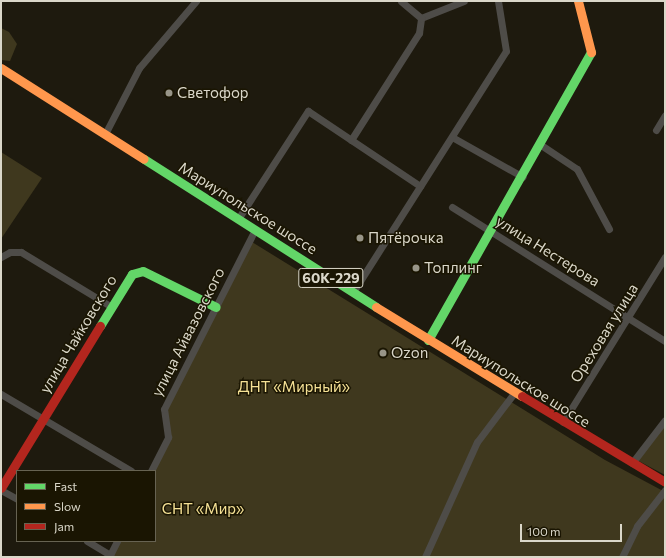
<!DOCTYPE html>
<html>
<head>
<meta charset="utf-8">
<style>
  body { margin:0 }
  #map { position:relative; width:666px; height:558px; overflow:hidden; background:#1e1a0e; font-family:Commissioner,sans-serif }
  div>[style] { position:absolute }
  .green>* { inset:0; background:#3f381e }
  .street>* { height:7px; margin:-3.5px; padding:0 3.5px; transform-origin:3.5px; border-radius:3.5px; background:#4e4c48 }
  .fast>* { height:9px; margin:-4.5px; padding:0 4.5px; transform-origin:4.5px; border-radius:4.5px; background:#63d668 }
  .slow>* { height:9px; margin:-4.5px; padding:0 4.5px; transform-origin:4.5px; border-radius:4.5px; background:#ff974d }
  .jam>* { height:9px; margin:-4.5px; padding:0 4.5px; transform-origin:4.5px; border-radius:4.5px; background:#b3261e }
  .dots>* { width:11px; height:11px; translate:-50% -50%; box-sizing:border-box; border:2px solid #1a1502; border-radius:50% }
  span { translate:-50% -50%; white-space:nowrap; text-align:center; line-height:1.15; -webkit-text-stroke:3px #1a1502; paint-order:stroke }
  .shield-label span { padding:1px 3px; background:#1a1502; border:1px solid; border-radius:3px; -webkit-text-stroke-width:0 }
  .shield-label { font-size:14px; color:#dad7c9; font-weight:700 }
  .poi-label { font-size:15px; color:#dad7c9 }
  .left { translate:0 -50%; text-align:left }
  .street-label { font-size:15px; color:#dad7c9 }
  .park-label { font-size:15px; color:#f5e195 }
  .frame { position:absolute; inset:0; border:2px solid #dad7c9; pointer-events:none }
  .legend { position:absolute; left:16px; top:470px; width:140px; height:72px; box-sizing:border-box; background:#1a1502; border:1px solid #676352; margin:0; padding:5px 7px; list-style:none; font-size:12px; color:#dad7c9 }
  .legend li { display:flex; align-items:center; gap:8px; height:20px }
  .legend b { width:20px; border:1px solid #676352 }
  .scale { position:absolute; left:520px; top:524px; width:102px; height:18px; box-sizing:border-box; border:2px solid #dad7c9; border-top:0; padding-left:5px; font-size:12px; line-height:14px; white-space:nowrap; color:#dad7c9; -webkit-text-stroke:3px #1a1502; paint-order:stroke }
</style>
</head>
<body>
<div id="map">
  <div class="green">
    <i style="clip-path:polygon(1px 28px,9px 32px,17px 44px,10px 61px,1px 60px)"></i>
    <i style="clip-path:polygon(1px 152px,42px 178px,1px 239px)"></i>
    <i style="clip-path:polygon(252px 242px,605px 460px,665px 492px,665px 557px,111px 557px,119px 541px,155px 541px,153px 471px,169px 437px,165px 409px)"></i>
    <i style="clip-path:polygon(665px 420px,665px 475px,635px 459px)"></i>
  </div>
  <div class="street">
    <i style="left:421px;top:18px;width:46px;rotate:-21.6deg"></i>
    <i style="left:656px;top:130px;width:17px;rotate:-59deg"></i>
    <i style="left:105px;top:134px;width:74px;rotate:-62.7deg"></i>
    <i style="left:139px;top:68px;width:88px;rotate:-49.6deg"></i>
    <i style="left:452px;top:137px;width:81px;rotate:29.4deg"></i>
    <i style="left:351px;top:140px;width:127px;rotate:-57.6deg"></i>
    <i style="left:419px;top:33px;width:15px;rotate:-82deg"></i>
    <i style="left:421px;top:18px;width:26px;rotate:-140deg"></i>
    <i style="left:541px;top:145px;width:43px;rotate:33.7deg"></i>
    <i style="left:577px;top:169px;width:68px;rotate:61.9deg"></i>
    <i style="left:452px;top:207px;width:252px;rotate:32.2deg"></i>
    <i style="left:238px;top:219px;width:129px;rotate:-57.1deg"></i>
    <i style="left:308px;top:111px;width:135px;rotate:33.8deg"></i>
    <i style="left:1px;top:257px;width:10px;rotate:-29deg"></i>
    <i style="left:10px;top:252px;width:11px"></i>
    <i style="left:21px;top:252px;width:104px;rotate:31.2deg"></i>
    <i style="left:353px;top:292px;width:285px;rotate:-57.6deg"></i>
    <i style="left:506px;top:51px;width:51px;rotate:-99.1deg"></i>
    <i style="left:1px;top:394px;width:151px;rotate:30.6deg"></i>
    <i style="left:563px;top:422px;width:194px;rotate:-58.3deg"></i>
    <i style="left:632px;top:463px;width:54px;rotate:-52.5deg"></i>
    <i style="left:151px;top:471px;width:38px;rotate:-63deg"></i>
    <i style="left:168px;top:437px;width:28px;rotate:-98deg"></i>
    <i style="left:164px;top:409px;width:201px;rotate:-63.1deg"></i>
    <i style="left:1px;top:490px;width:18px;rotate:29deg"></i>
    <i style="left:87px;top:541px;width:27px;rotate:31deg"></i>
    <i style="left:109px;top:557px;width:18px;rotate:-63deg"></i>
    <i style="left:425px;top:557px;width:126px;rotate:-65.7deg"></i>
    <i style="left:477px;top:442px;width:61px;rotate:-52.9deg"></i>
    <i style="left:622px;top:557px;width:34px;rotate:-64deg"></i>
    <i style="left:637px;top:526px;width:46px;rotate:-52.1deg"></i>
  </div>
  <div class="fast">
    <i style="left:144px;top:159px;width:275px;rotate:32.5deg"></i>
    <i style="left:100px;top:326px;width:61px;rotate:-58.4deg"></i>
    <i style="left:132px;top:274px;width:11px;rotate:-15deg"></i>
    <i style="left:143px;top:271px;width:81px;rotate:26.3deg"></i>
    <i style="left:428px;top:340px;width:331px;rotate:-60.5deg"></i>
  </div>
  <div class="slow">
    <i style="left:578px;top:1px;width:53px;rotate:75.7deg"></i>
    <i style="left:1px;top:68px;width:169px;rotate:32.5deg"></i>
    <i style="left:376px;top:307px;width:171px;rotate:31.4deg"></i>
  </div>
  <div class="jam">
    <i style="left:522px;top:396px;width:167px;rotate:31deg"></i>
    <i style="left:1px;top:488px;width:190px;rotate:-58.6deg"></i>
  </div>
  <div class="dots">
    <i style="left:169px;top:93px;background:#989588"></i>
    <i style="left:360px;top:238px;background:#989588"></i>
    <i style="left:416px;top:268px;background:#989588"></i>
    <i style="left:383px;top:353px;background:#989588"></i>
  </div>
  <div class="shield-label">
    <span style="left:331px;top:278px">60К-229</span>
  </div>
  <div class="poi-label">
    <span class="left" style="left:177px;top:93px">Светофор</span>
    <span class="left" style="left:368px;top:238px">Пятёрочка</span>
    <span class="left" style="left:424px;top:268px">Топлинг</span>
    <span class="left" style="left:391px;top:353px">Ozon</span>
  </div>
  <div class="street-label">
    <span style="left:248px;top:208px;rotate:32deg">Мариупольское шоссе</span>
    <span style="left:548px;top:251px;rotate:32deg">улица Нестерова</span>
    <span style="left:188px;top:332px;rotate:-63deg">улица Айвазовского</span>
    <span style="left:604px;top:333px;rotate:-58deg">Ореховая улица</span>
    <span style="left:78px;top:334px;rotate:-59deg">улица Чайковского</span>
    <span style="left:521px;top:381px;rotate:32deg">Мариупольское шоссе</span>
  </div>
  <div class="park-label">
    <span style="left:294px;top:387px">ДНТ «Мирный»</span>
    <span style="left:203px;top:509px">СНТ «Мир»</span>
  </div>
  <div class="frame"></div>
  <ul class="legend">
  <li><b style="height:5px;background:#63d668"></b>Fast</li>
  <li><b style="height:5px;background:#ff974d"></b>Slow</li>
  <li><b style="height:5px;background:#b3261e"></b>Jam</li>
  </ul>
  <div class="scale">100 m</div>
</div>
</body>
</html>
